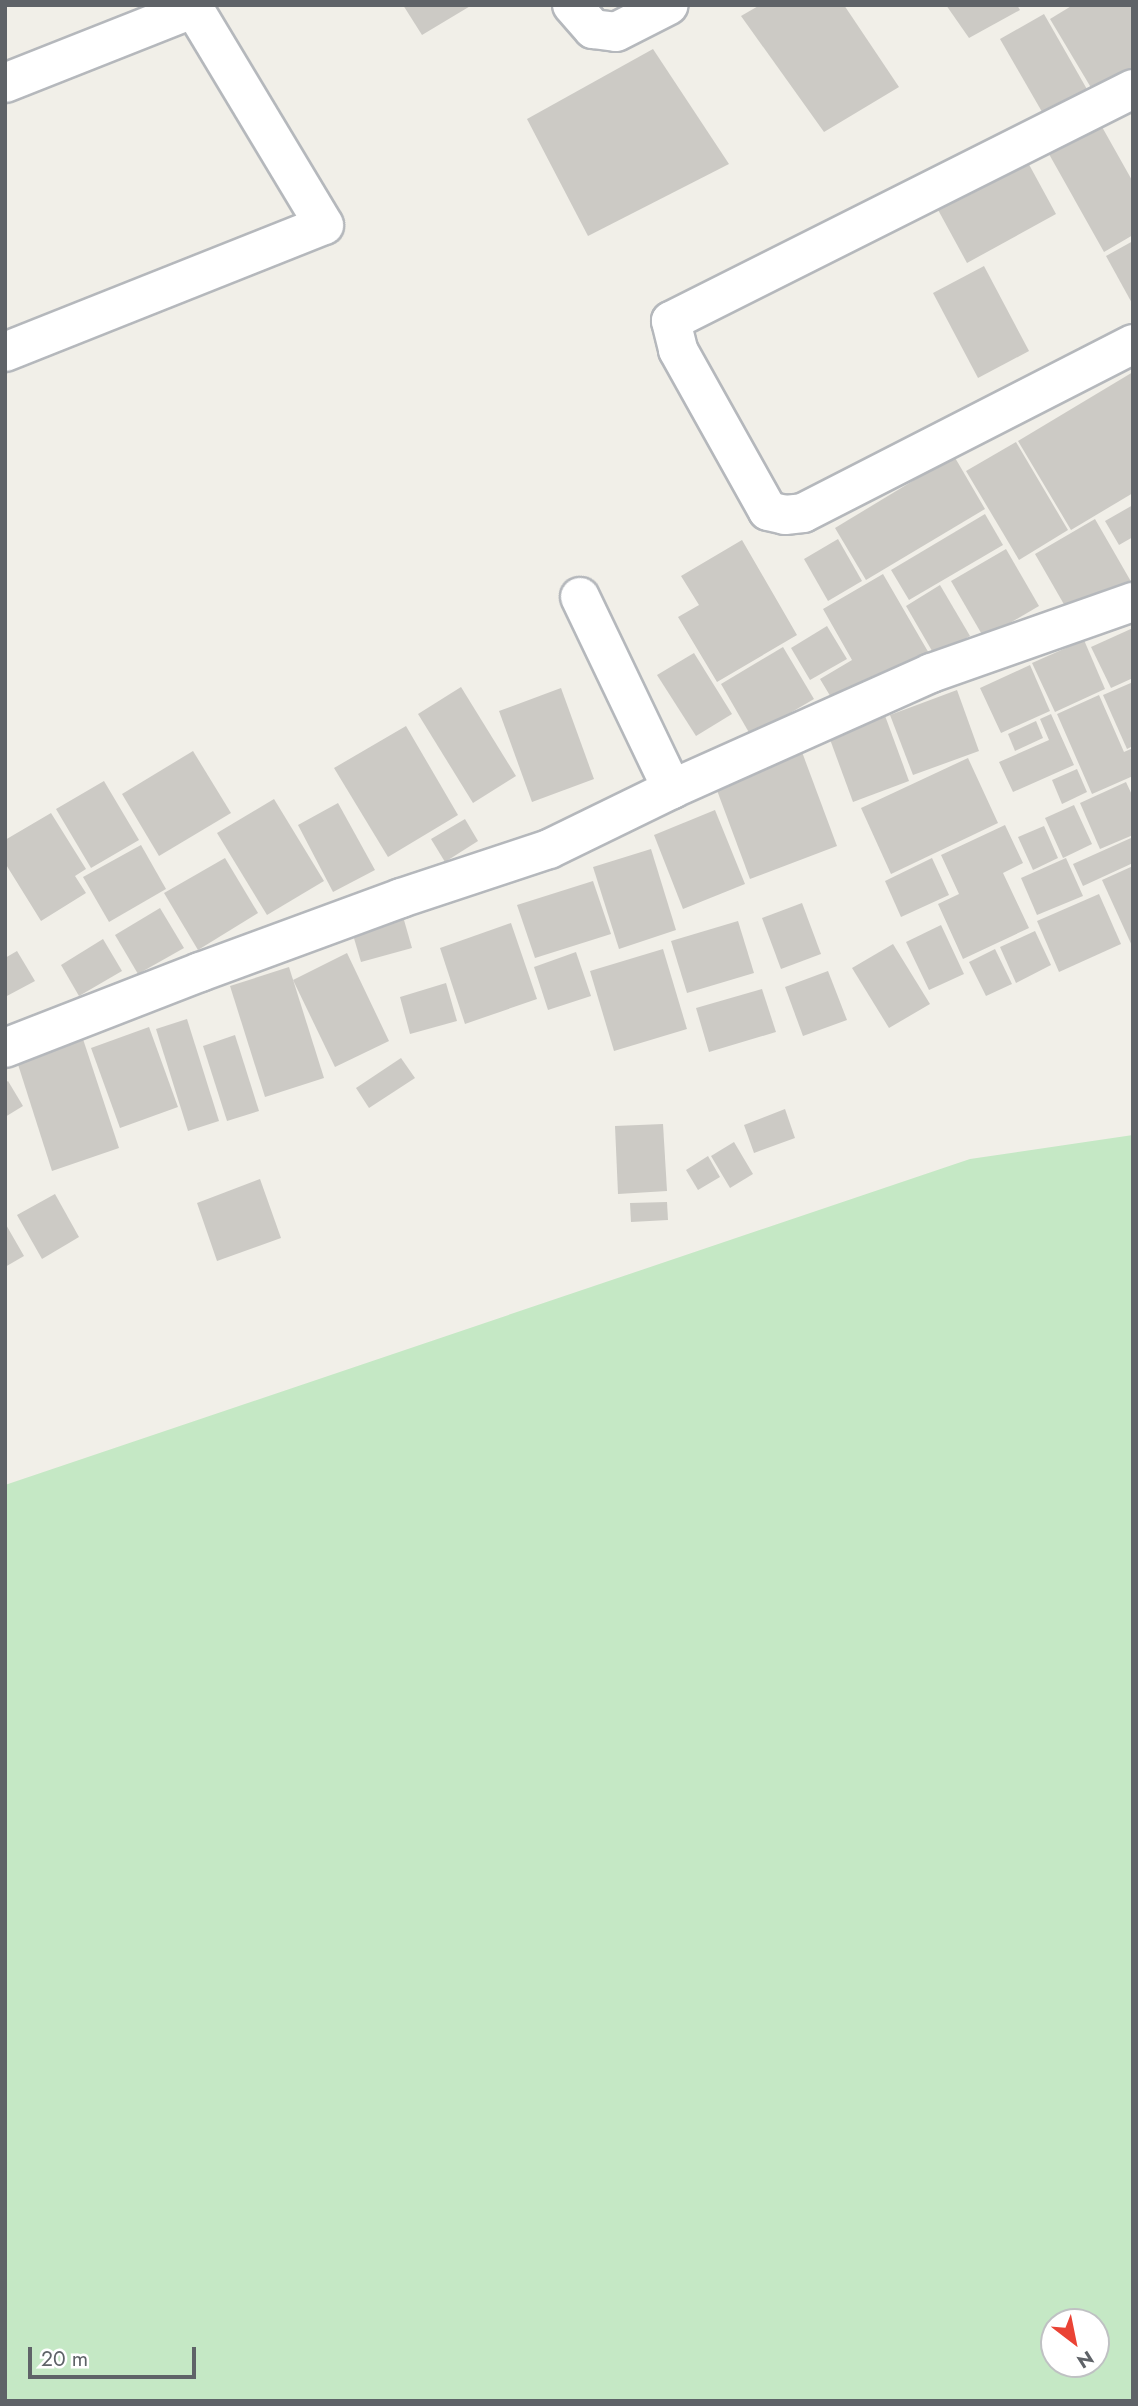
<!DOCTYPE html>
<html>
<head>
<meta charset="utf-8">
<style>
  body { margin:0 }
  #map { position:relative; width:1138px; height:2406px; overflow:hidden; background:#f1efe8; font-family:Jost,sans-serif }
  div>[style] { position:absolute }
  .green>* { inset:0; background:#c5e8c5 }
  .building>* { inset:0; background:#cccac5 }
  .roads { filter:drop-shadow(2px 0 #b5b8bc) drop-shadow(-2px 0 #b5b8bc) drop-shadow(0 2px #b5b8bc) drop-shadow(0 -2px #b5b8bc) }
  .street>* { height:38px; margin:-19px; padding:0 19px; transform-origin:19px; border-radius:19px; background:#fff }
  span { translate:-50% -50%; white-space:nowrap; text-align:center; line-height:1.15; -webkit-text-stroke:5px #fff; paint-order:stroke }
  .frame { position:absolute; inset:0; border:7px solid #5f6368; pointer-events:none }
  .north { position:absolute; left:1040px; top:2308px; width:70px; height:70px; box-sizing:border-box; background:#fff; border:2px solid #bfc1c3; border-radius:50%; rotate:148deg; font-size:19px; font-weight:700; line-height:28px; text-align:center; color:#5f6368 }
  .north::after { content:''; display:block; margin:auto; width:24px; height:32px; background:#ea4335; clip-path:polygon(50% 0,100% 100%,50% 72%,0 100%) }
  .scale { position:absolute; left:28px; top:2347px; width:168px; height:32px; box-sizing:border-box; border:4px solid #5f6368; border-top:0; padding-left:9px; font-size:21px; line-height:24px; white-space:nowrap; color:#5f6368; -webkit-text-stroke:5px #fff; paint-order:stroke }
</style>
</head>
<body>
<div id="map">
  <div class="green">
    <i style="clip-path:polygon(evenodd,1133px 1135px,1133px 2401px,5px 2401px,5px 1485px,970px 1159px,1133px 1135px,1054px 2322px,1096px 2322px,1096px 2364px,1054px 2364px,1054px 2322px)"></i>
  </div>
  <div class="building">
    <i style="clip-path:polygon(403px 5px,472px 5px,422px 35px)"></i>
    <i style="clip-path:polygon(760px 5px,844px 5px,899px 87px,824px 132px,741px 16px)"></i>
    <i style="clip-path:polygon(946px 5px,1017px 5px,1020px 10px,969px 38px)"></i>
    <i style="clip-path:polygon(1073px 5px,1133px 5px,1133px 81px,1099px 101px,1050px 19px)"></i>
    <i style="clip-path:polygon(1044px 14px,1088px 91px,1045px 117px,1000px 39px)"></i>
    <i style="clip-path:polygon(653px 49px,729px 164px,588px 236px,527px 119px)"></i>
    <i style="clip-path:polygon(1097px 118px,1133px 182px,1133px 235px,1104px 252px,1045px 147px)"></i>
    <i style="clip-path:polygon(1026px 159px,1056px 214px,967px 263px,937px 208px)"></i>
    <i style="clip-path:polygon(1133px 241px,1133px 305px,1106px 256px)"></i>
    <i style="clip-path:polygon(984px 266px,1029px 351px,978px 378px,933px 293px)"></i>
    <i style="clip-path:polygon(1133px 372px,1133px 493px,1071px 530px,1018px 441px)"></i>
    <i style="clip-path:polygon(1016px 442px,1068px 530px,1019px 560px,966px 471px)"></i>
    <i style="clip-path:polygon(954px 456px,985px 509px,866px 580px,835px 528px)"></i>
    <i style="clip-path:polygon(1133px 505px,1133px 537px,1119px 545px,1105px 521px)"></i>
    <i style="clip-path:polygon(985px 514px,1003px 545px,909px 600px,891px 570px)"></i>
    <i style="clip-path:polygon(1095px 519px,1133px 585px,1073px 620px,1035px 554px)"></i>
    <i style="clip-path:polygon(838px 539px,862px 581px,828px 601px,804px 559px)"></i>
    <i style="clip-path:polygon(742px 540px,797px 635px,717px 682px,678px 617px,699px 605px,681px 576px)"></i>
    <i style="clip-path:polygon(1006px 549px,1039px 606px,984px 638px,951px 581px)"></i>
    <i style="clip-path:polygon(883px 574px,930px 655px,838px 709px,820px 679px,852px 660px,823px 609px)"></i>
    <i style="clip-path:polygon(940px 585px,970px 636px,935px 656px,906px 606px)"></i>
    <i style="clip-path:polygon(827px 626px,847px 659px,810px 680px,791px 648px)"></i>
    <i style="clip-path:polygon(1133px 628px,1133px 678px,1111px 688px,1091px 647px)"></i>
    <i style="clip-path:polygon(1084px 640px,1105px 689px,1055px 712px,1032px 663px)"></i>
    <i style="clip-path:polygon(783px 647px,814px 699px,751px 736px,721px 684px)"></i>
    <i style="clip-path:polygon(694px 653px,732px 714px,696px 736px,657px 675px)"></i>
    <i style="clip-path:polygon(1030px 665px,1050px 711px,1001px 733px,980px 688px)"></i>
    <i style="clip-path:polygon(1133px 682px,1133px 746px,1127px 749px,1103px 695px)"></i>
    <i style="clip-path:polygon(461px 687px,516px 776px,473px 803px,418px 714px)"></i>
    <i style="clip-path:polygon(561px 688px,594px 779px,532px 802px,499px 711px)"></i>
    <i style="clip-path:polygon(957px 690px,979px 751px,913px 775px,890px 715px)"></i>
    <i style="clip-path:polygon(1099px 695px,1124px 752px,1133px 748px,1133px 776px,1092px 794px,1057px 714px)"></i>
    <i style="clip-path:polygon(884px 713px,909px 781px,853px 802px,828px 734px)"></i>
    <i style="clip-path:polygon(1051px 714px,1074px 765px,1013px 792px,999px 762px,1049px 740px,1040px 719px)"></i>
    <i style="clip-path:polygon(1036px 721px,1043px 738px,1015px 751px,1008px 734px)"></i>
    <i style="clip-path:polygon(406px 726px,458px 815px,388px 857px,334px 768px)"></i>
    <i style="clip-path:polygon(193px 751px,231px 813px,159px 856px,122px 794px)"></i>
    <i style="clip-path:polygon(802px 752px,837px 846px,750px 879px,715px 785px)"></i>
    <i style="clip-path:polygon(968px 758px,998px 823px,891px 874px,861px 808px)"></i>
    <i style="clip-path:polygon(1077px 769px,1087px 792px,1062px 804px,1052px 780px)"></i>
    <i style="clip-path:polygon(104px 781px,139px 840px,91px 868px,56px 809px)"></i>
    <i style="clip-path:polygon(1126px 782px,1133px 797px,1133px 835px,1100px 849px,1080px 803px)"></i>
    <i style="clip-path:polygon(274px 799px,324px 881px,267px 915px,217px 833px)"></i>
    <i style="clip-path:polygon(338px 803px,375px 870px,333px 892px,298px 825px)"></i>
    <i style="clip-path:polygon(1074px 805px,1092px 844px,1063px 858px,1045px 818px)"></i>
    <i style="clip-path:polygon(715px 810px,745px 884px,683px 909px,654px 835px)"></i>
    <i style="clip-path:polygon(51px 813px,86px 869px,75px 876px,86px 893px,41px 921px,5px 863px,5px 840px)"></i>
    <i style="clip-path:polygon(465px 819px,478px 841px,445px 862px,431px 839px)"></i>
    <i style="clip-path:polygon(1005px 825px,1023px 863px,1003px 873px,1029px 928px,963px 959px,938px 904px,959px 894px,941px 855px)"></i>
    <i style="clip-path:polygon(1044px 826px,1058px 858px,1033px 870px,1018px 837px)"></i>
    <i style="clip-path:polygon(1131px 838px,1133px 863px,1083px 886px,1073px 864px)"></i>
    <i style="clip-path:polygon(141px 845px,166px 889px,109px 922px,83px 877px)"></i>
    <i style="clip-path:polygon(651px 849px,676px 930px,619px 949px,593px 867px)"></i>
    <i style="clip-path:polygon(225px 858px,258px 913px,198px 950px,164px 893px)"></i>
    <i style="clip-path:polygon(932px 858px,949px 895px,901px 917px,885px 881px)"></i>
    <i style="clip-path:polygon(1066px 858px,1083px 896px,1037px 915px,1021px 878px)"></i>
    <i style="clip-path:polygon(1133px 866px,1133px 948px,1102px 880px)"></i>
    <i style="clip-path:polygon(593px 881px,611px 934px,535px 958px,517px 905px)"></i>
    <i style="clip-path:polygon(1099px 894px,1121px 944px,1059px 972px,1037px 921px)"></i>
    <i style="clip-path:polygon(802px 903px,821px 954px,781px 969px,762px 918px)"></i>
    <i style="clip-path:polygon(160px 908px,184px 948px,138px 974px,115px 935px)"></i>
    <i style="clip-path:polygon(402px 913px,412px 948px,361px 962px,351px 928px)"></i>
    <i style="clip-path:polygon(738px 921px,754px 973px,687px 993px,671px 941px)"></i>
    <i style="clip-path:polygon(511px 923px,537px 999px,465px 1024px,440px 948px)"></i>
    <i style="clip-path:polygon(941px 925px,964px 974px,929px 990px,906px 942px)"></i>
    <i style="clip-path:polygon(1035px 931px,1051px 965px,1016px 983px,1000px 947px)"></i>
    <i style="clip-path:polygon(103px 939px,122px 971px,79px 996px,61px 965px)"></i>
    <i style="clip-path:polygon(893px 944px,930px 1004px,889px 1028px,852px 968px)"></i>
    <i style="clip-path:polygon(663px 949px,687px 1029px,614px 1051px,590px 971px)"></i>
    <i style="clip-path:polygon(995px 949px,1012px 984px,986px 996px,969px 962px)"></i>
    <i style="clip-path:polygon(17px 951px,35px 981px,5px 997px,5px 958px)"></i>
    <i style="clip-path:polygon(576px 952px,591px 996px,548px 1010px,534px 967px)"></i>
    <i style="clip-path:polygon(347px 953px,389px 1041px,335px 1067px,293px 980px)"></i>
    <i style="clip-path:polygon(289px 967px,324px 1078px,265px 1097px,230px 986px)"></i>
    <i style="clip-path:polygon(828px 971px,847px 1020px,803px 1036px,785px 987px)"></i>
    <i style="clip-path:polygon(446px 983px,457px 1021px,410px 1034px,400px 997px)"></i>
    <i style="clip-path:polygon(762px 989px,776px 1032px,709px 1052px,696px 1008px)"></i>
    <i style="clip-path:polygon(187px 1019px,219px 1121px,188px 1131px,156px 1029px)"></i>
    <i style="clip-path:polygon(149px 1027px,178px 1107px,120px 1128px,91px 1048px)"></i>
    <i style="clip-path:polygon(81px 1033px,119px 1148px,52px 1171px,15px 1055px)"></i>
    <i style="clip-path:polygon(235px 1035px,259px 1111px,227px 1121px,203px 1046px)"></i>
    <i style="clip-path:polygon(401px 1058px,415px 1078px,369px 1108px,356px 1088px)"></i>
    <i style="clip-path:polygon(8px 1081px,23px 1106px,5px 1117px,5px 1083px)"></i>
    <i style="clip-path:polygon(785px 1109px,795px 1138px,754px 1153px,744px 1125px)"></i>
    <i style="clip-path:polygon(663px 1124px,667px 1191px,618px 1194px,615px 1126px)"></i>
    <i style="clip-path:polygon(734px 1142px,753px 1174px,730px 1188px,711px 1156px)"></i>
    <i style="clip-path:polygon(708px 1156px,720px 1177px,698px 1190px,686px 1170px)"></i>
    <i style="clip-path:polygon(260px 1179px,281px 1238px,217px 1261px,197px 1203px)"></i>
    <i style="clip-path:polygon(55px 1194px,79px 1237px,42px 1259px,17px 1215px)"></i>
    <i style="clip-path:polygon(667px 1202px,668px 1220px,631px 1222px,630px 1203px)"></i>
    <i style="clip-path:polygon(5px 1223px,24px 1256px,5px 1267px)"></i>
  </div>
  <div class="roads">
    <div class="street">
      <i style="left:572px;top:5px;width:32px;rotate:49deg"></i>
      <i style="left:593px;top:29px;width:23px;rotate:7deg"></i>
      <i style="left:616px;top:32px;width:59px;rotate:-27deg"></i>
      <i style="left:5px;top:83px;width:203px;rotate:-21.6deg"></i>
      <i style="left:1133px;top:89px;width:517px;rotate:153.34deg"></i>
      <i style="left:671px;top:321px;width:30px;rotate:76deg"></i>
      <i style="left:678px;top:350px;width:184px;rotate:60.8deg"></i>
      <i style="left:768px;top:511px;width:17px;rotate:13deg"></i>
      <i style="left:785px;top:515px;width:18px;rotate:-6deg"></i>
      <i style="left:803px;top:513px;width:371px;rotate:-27.1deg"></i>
      <i style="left:5px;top:352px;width:343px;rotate:-21.7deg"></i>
      <i style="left:324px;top:225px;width:257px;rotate:-121deg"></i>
      <i style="left:580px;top:597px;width:213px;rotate:64.4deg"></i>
      <i style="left:5px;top:1048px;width:209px;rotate:-21.3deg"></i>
      <i style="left:200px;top:972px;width:214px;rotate:-20.2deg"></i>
      <i style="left:401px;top:898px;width:156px;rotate:-18.3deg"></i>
      <i style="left:549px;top:849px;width:137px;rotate:-26deg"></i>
      <i style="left:672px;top:789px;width:284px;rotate:-24.1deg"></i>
      <i style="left:931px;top:673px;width:214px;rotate:-19.4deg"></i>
    </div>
  </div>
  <div class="frame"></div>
  <div class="north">N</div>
  <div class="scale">20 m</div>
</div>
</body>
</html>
